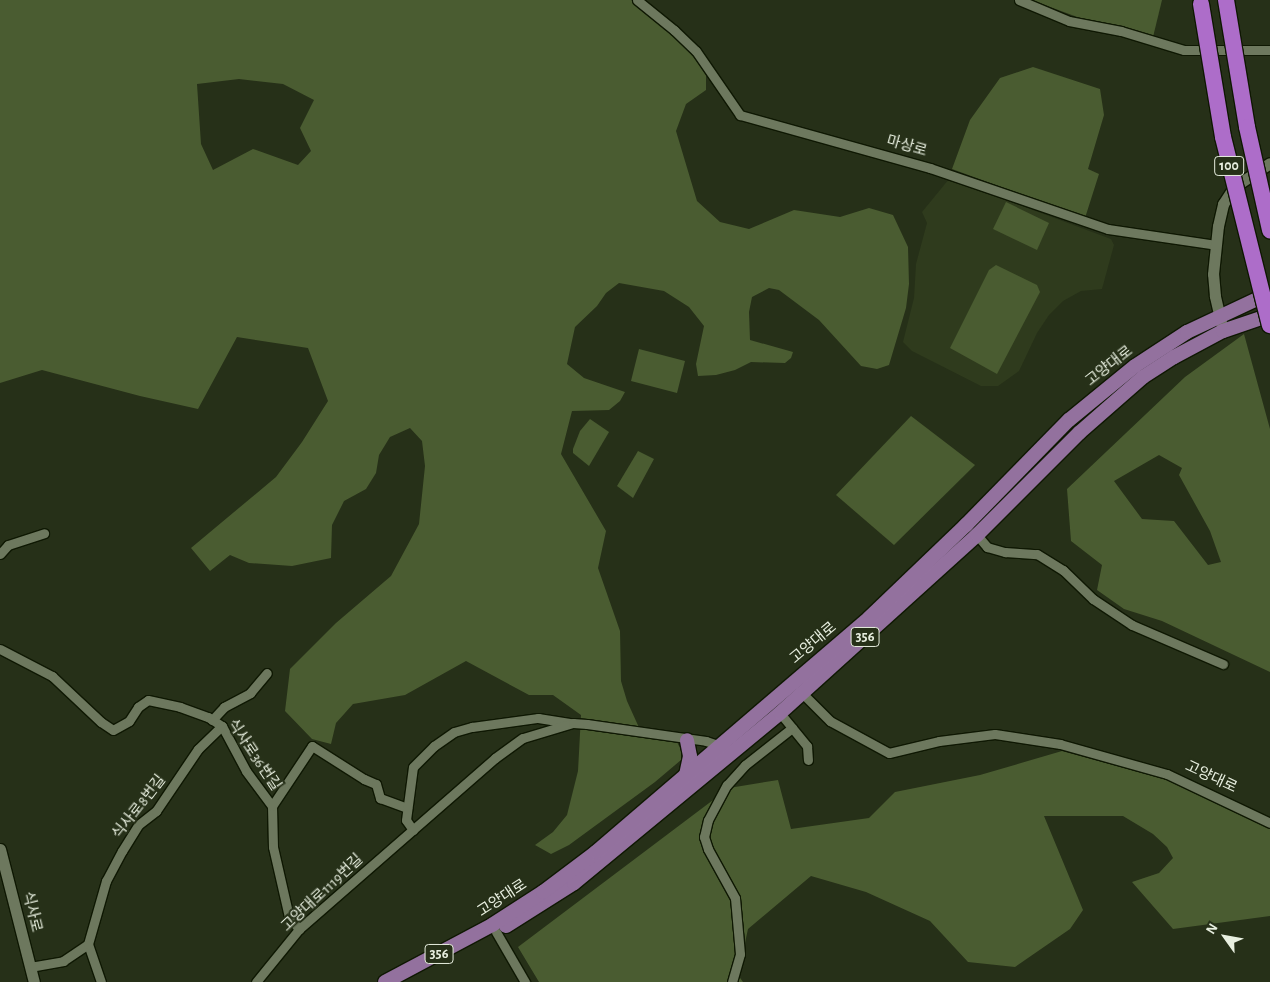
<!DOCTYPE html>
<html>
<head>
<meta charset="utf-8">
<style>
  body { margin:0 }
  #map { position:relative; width:1270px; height:982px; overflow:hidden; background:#263018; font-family:"Alegreya Sans","Noto Sans KR",sans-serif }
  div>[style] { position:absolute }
  .built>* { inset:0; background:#2f3b1d }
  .green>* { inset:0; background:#4a5c31 }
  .roads { filter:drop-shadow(1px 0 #0f1803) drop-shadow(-1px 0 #0f1803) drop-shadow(0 1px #0f1803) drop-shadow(0 -1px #0f1803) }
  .minor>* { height:9px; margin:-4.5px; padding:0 4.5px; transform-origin:4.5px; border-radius:4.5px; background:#6d785e }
  .tertiary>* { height:11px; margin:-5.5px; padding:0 5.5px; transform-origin:5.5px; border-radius:5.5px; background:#6d785e }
  .primary>* { height:14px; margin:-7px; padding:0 7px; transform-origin:7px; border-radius:7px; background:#93719e }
  .bridges { filter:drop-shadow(1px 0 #0f1803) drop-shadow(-1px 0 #0f1803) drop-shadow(0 1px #0f1803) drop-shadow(0 -1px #0f1803) }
  .motorway-bridge>* { height:16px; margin:-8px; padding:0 8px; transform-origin:8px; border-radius:8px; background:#ad6dc9 }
  span { translate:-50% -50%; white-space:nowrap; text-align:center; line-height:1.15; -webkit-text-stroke:4px #263018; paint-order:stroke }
  .shield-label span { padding:1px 4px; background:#263018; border:1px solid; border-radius:4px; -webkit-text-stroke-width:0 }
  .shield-label { font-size:14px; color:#e8efe0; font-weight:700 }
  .street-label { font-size:15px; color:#e8efe0 }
  .north { position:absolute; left:1200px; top:912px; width:50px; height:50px; -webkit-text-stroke:4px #263018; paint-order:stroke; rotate:302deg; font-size:14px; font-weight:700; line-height:20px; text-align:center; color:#e8efe0 }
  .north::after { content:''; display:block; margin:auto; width:18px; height:22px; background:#e8efe0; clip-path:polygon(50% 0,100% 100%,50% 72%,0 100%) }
</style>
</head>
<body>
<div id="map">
  <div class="built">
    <i style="clip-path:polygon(949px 179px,1111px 239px,1114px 245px,1102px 289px,1081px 291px,1063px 301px,1049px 315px,1037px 333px,1019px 371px,998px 386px,981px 386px,912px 351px,903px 342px,914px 298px,916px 264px,927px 223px,922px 212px)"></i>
  </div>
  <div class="green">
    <i style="clip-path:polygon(evenodd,0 0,631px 0,680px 42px,706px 71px,706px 90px,686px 104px,676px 131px,697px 201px,720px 222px,749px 229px,794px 210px,840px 217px,869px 208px,893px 215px,908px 247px,909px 284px,906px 308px,889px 365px,877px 369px,861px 366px,819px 320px,779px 290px,769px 288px,752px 297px,749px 312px,750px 340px,793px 352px,791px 358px,785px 363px,751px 362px,735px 370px,716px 375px,698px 376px,696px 364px,704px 326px,689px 307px,664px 291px,619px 283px,606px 293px,597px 306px,575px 327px,567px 364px,584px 378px,625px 392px,620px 401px,609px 410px,572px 411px,561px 454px,606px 531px,598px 568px,620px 631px,621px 681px,627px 701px,641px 732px,677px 742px,681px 750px,681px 760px,655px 782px,569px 845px,551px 854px,535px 845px,553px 832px,567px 815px,578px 771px,581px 715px,553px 695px,529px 695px,466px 661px,405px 695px,353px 704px,336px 723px,331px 744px,312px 739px,285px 711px,290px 669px,336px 623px,391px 576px,419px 524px,425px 466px,422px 441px,410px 428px,390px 437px,379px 455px,376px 473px,366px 489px,344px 501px,332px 525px,331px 558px,292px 566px,249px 563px,230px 555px,210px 571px,191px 548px,276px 477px,302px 442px,328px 401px,308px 348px,237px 337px,198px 409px,140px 396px,42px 370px,0 383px,0 0,239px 79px,283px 84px,314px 100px,300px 128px,311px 151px,298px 165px,253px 149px,213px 170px,201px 144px,197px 84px,239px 79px)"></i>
    <i style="clip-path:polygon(1031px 0,1162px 0,1153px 37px,1129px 36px)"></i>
    <i style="clip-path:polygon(1033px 67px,1100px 89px,1104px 115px,1088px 169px,1099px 174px,1085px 218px,952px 169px,970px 120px,1000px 78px)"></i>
    <i style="clip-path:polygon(1006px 202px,1049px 223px,1037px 250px,993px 229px)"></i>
    <i style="clip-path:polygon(996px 265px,1037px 285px,1040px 292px,997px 374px,950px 348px,989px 270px)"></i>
    <i style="clip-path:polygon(evenodd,1244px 334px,1270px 429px,1270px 672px,1162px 621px,1124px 609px,1097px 590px,1102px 565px,1071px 541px,1067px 489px,1185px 377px,1244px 334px,1159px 455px,1182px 468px,1179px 475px,1210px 531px,1221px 562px,1208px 565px,1174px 521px,1142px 519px,1114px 481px,1159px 455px)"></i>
    <i style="clip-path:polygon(639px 349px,685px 361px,677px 393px,631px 381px)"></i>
    <i style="clip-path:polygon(911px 416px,975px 465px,894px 545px,836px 495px)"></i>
    <i style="clip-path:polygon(590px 419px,609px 432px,589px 466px,573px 453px,573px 449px,580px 431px)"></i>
    <i style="clip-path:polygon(638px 451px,654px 459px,633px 498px,617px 486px)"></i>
    <i style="clip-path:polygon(1062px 751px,1168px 780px,1270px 828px,1270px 916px,1173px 929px,1132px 882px,1159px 873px,1173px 858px,1167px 847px,1153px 834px,1123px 816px,1044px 816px,1083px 910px,1070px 929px,1015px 967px,968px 962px,930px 921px,866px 892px,811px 876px,748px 929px,738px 975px,743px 982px,539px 982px,518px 947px,729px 788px,778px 780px,791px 829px,869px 818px,895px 792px,980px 775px)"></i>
  </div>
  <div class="roads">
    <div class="minor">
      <i style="left:637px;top:0;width:48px;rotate:39deg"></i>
      <i style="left:674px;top:30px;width:30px;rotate:44deg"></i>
      <i style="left:696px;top:51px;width:78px;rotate:55.5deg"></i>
      <i style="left:740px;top:115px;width:197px;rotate:15.6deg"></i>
      <i style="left:930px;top:168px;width:188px;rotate:18.9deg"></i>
      <i style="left:1108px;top:229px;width:109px;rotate:8.4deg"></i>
      <i style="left:1019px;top:0;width:54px;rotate:22.8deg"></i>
      <i style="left:1069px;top:21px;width:53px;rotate:10.9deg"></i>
      <i style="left:1121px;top:31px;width:66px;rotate:16.8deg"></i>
      <i style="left:1184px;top:50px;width:86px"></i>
      <i style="left:977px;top:535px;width:16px;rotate:50deg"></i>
      <i style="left:987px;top:547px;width:19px;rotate:16deg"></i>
      <i style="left:1005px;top:552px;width:32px;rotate:4deg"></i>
      <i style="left:1037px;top:554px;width:31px;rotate:32deg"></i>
      <i style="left:1063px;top:570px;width:42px;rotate:44deg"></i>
      <i style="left:1093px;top:599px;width:47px;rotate:33.7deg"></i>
      <i style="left:1132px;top:625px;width:99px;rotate:23.2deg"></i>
      <i style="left:0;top:554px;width:12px;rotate:-48deg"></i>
      <i style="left:8px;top:545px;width:38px;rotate:-18deg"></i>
      <i style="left:0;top:649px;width:59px;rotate:27.4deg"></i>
      <i style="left:52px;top:676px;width:67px;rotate:43.2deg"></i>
      <i style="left:101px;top:722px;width:14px;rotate:34deg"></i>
      <i style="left:113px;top:730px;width:18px;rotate:-29deg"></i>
      <i style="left:129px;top:721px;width:17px;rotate:-57deg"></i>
      <i style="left:138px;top:707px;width:12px;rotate:-35deg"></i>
      <i style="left:148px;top:700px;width:33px;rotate:12deg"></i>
      <i style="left:180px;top:707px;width:30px;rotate:20deg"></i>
      <i style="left:208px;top:717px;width:17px;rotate:33deg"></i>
      <i style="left:222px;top:726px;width:51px;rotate:61.9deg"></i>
      <i style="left:246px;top:771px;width:44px;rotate:53.4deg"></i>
      <i style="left:272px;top:806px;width:41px;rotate:88.6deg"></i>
      <i style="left:273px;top:847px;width:72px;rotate:77.1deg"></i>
      <i style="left:289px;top:917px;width:16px;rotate:50deg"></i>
      <i style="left:802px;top:693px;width:40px;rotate:45deg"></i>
      <i style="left:830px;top:721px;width:67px;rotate:28.5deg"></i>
      <i style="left:889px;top:753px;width:51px;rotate:-13.5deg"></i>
      <i style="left:939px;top:741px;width:56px;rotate:-7.1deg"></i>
      <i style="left:995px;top:734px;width:66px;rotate:8.7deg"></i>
      <i style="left:1060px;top:744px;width:111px;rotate:15.7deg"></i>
      <i style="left:1167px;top:774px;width:114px;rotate:25.4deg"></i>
      <i style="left:780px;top:713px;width:43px;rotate:50.7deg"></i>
      <i style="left:807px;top:746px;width:14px;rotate:86deg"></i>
      <i style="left:212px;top:720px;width:18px;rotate:-47deg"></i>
      <i style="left:224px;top:707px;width:30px;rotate:-28deg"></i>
      <i style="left:250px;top:693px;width:26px;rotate:-50deg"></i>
      <i style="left:272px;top:806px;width:72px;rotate:-56.3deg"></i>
      <i style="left:312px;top:746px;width:62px;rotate:32.4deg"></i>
      <i style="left:364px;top:779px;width:13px;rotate:23deg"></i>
      <i style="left:376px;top:784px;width:15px;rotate:74deg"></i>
      <i style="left:380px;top:798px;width:29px;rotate:20deg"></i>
      <i style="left:413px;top:830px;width:12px;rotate:-125deg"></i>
      <i style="left:406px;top:820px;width:53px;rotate:-82.5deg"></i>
      <i style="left:413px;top:767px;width:30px;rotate:-45deg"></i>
      <i style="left:434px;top:746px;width:24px;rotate:-35deg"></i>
      <i style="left:454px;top:732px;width:19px;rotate:-16deg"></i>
      <i style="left:472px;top:727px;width:67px;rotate:-7.8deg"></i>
      <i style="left:538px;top:718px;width:32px;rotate:9deg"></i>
      <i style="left:496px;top:932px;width:58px;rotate:59.9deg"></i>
      <i style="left:88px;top:944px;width:40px;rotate:71.1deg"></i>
      <i style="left:30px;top:967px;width:34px;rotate:-10deg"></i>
      <i style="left:63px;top:961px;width:30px;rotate:-34deg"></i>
      <i style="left:88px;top:944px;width:66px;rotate:-74.1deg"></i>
      <i style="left:106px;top:881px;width:34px;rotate:-62deg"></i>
      <i style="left:122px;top:851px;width:31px;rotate:-58deg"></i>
      <i style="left:138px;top:825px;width:23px;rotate:-38deg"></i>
      <i style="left:156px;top:811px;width:75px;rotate:-55.9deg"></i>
      <i style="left:198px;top:749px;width:33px;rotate:-44deg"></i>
      <i style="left:256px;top:982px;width:68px;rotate:-50.9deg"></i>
      <i style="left:299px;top:929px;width:260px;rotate:-41.1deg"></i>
      <i style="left:495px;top:758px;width:34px;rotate:-36deg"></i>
      <i style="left:523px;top:738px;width:52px;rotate:-16.7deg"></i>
      <i style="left:573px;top:723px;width:14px;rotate:4deg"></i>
      <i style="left:587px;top:724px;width:120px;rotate:8.1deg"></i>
      <i style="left:706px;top:741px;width:18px;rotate:19deg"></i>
      <i style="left:732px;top:982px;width:29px;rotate:-74deg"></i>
      <i style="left:740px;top:954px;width:56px;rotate:-95.1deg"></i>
      <i style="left:735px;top:898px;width:56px;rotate:-118.9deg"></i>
      <i style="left:708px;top:849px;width:13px;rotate:-108deg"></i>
      <i style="left:704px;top:837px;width:17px;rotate:-77deg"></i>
      <i style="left:708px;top:820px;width:40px;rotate:-62deg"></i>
      <i style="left:727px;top:785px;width:27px;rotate:-48deg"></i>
      <i style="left:745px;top:765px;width:60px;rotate:-38.2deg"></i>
    </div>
    <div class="tertiary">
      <i style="left:1223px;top:331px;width:36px;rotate:-103deg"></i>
      <i style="left:1215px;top:296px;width:22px;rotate:-95deg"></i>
      <i style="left:1213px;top:274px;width:48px;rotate:-84.1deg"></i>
      <i style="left:1218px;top:226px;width:23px;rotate:-77deg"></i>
      <i style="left:1223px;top:204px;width:20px;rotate:-57deg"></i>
      <i style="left:1234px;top:187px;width:43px;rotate:-33.7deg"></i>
      <i style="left:0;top:849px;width:137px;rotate:75.7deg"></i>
    </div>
    <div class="primary">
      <i style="left:686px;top:775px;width:19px;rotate:-78deg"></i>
      <i style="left:690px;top:756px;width:16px;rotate:-101deg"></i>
      <i style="left:506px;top:926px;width:80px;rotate:-32.3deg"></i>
      <i style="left:574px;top:883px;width:267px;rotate:-39.5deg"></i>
      <i style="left:780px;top:713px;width:266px;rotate:-42.1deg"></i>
      <i style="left:977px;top:535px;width:144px;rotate:-45deg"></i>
      <i style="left:1079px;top:433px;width:85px;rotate:-41.2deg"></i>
      <i style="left:1143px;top:377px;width:37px;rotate:-33deg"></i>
      <i style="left:1174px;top:357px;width:55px;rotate:-28deg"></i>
      <i style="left:1223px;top:331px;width:50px;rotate:-18.8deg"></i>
      <i style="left:385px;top:982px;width:121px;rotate:-28deg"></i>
      <i style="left:492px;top:925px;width:61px;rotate:-32.9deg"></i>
      <i style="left:543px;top:892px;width:66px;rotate:-37deg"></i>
      <i style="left:596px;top:852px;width:361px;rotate:-40.6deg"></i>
      <i style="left:870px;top:617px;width:133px;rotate:-43.8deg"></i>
      <i style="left:966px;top:525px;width:147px;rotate:-45.6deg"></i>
      <i style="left:1069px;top:420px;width:85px;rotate:-39.3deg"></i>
      <i style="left:1135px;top:366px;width:62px;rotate:-33.2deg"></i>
      <i style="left:1187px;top:332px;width:77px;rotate:-25.2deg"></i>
      <i style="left:1257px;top:299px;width:13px;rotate:-13deg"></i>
    </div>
  </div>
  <div class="bridges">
    <div class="motorway-bridge">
      <i style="left:1226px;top:0;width:129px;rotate:80.6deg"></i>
      <i style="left:1247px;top:127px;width:106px;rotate:77.4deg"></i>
      <i style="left:1201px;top:4px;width:135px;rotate:80.6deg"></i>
      <i style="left:1223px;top:137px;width:194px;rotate:76deg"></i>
    </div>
  </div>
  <div class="shield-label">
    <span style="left:1229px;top:166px">100</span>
    <span style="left:865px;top:637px">356</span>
    <span style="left:439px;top:954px">356</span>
  </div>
  <div class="street-label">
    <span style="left:907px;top:146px;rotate:16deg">마상로</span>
    <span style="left:1109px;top:366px;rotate:-38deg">고양대로</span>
    <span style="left:813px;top:643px;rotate:-40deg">고양대로</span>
    <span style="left:254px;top:755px;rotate:56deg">식사로36번길</span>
    <span style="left:1211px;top:777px;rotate:25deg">고양대로</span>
    <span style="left:139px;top:807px;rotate:-52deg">식사로8번길</span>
    <span style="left:322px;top:893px;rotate:-43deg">고양대로1119번길</span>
    <span style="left:502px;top:898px;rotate:-33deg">고양대로</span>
    <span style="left:32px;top:912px;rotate:76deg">식사로</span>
  </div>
  <div class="north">N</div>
</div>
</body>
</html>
